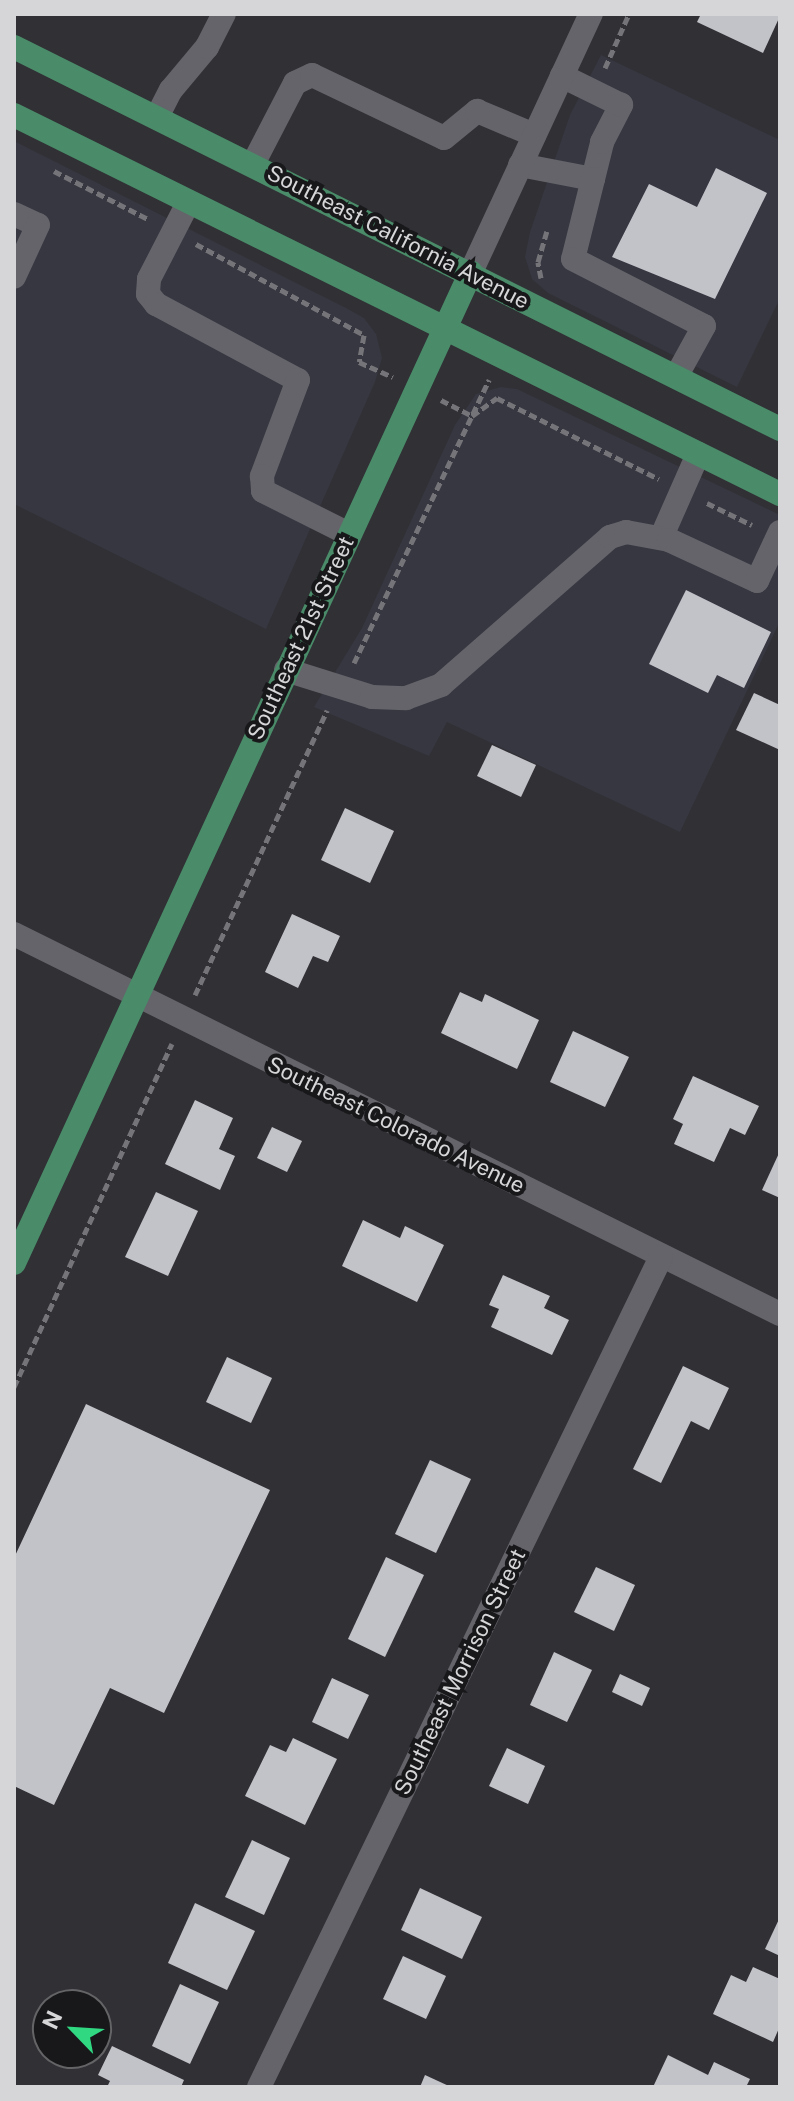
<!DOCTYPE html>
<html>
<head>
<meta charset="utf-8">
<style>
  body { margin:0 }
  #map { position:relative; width:794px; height:2101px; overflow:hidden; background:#303035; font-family:"Public Sans",sans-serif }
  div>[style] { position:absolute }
  .built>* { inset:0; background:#373742 }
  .building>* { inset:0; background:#c2c2c9 }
  .path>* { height:5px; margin-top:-2.5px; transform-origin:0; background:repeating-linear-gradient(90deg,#757579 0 8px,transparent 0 12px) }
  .minor>* { height:24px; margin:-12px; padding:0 12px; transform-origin:12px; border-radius:12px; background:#64646a }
  .major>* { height:24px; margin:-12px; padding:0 12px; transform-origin:12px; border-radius:12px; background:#4a8c69 }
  span { translate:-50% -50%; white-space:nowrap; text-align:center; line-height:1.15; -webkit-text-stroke:8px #18181b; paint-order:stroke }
  .street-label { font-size:22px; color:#d6d6d9 }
  .frame { position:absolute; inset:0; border:16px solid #d6d6d9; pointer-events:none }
  .north { position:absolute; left:32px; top:1989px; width:80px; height:80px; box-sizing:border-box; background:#18181b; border:2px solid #646467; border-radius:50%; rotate:295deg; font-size:22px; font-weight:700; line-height:32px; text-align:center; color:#d6d6d9 }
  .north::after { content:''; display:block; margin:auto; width:28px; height:36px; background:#31d882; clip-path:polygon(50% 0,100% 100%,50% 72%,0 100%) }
</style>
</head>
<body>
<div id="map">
  <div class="built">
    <i style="clip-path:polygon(601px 55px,780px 140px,780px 298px,737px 387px,548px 293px,532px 279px,525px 257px,530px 232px,570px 115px)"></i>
    <i style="clip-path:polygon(14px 141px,346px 308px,364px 318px,376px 334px,382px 358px,375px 382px,266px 629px,14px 504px)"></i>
    <i style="clip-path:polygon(501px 387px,517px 389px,780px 515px,780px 621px,680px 832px,447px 722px,429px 756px,314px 707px,362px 628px,455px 425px,476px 394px)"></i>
  </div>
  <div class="building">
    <i style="clip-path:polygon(701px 14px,780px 14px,780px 16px,763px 53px,697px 22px)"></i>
    <i style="clip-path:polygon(716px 168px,767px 193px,715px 299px,612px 257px,649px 184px,697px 207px)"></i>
    <i style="clip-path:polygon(686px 590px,771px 632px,744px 688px,717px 675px,708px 693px,649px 664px)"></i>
    <i style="clip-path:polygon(754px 693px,780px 705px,780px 750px,736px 730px)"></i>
    <i style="clip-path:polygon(492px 745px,536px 765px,521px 797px,477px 776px)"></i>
    <i style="clip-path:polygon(345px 808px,394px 831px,370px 883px,321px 860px)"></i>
    <i style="clip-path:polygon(292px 914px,340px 936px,328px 962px,313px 956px,298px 988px,265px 972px)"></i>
    <i style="clip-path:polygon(460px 992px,482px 1002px,485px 994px,539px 1020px,517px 1069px,441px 1033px)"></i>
    <i style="clip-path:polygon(573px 1031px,629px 1057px,605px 1107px,550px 1082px)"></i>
    <i style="clip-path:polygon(693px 1076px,759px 1106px,745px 1135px,730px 1128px,714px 1162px,674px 1144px,683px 1124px,673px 1119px)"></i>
    <i style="clip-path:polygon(195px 1100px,233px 1118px,219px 1149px,235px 1156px,220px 1190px,165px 1164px)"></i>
    <i style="clip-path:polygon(272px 1127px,302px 1141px,287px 1172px,257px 1158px)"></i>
    <i style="clip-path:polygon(780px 1151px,780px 1198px,762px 1190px)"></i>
    <i style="clip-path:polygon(156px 1192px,198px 1211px,168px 1276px,125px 1257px)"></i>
    <i style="clip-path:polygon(363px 1220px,400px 1238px,405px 1226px,444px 1245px,417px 1302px,342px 1266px)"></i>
    <i style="clip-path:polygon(503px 1275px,550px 1296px,544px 1308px,569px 1320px,552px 1355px,491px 1327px,499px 1309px,489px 1305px)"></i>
    <i style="clip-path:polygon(227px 1357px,272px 1378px,251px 1423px,206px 1402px)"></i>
    <i style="clip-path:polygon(683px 1366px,729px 1388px,709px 1430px,691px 1421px,661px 1483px,633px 1469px)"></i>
    <i style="clip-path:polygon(86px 1404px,270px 1490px,164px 1713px,110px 1688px,54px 1805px,14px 1786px,14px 1558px)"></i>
    <i style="clip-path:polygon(430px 1460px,471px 1479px,436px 1553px,395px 1534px)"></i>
    <i style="clip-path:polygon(386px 1557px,424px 1575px,385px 1657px,348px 1639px)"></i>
    <i style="clip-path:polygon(596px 1567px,635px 1585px,614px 1631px,574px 1612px)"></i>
    <i style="clip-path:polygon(554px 1652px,592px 1670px,567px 1722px,530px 1705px)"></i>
    <i style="clip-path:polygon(620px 1674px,650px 1688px,642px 1706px,612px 1692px)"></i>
    <i style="clip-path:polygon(332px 1678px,369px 1695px,348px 1739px,312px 1722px)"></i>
    <i style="clip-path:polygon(293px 1738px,337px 1759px,305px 1825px,245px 1796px,270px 1745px,286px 1752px)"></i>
    <i style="clip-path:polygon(507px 1748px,545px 1766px,528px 1804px,489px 1786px)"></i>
    <i style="clip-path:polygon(252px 1840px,290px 1858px,264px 1915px,225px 1897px)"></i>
    <i style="clip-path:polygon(420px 1888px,482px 1917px,462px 1959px,401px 1930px)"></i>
    <i style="clip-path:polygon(195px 1903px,255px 1931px,227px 1990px,168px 1963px)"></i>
    <i style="clip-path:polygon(780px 1917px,780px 1956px,765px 1949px)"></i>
    <i style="clip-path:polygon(403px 1956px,446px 1976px,426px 2019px,383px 1999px)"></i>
    <i style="clip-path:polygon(753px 1967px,780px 1979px,780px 2026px,773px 2042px,713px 2014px,731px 1975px,746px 1982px)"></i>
    <i style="clip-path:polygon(180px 1984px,219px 2002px,190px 2064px,152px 2046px)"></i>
    <i style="clip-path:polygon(112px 2046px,184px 2080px,181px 2087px,107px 2087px,110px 2081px,98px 2075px)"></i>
    <i style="clip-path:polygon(668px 2055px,708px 2075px,714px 2062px,750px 2079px,746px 2087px,653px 2087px)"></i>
    <i style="clip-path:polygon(425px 2075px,451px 2087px,420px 2087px)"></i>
  </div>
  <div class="path">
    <i style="left:605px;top:68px;width:59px;rotate:-66deg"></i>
    <i style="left:54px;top:171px;width:106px;rotate:27.1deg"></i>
    <i style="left:196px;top:244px;width:191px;rotate:28.4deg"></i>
    <i style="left:364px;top:335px;width:27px;rotate:100deg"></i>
    <i style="left:359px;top:362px;width:37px;rotate:24deg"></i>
    <i style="left:541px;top:278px;width:16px;rotate:-101deg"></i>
    <i style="left:538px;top:262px;width:32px;rotate:-74deg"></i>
    <i style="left:441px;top:400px;width:35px;rotate:27deg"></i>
    <i style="left:472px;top:416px;width:31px;rotate:-36deg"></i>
    <i style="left:497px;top:398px;width:181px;rotate:26.6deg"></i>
    <i style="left:707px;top:503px;width:50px;rotate:26.1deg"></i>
    <i style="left:354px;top:663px;width:314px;rotate:-64.5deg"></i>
    <i style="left:195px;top:995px;width:314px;rotate:-65.1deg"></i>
    <i style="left:14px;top:1387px;width:378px;rotate:-65.3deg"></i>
  </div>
  <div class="minor">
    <i style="left:157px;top:117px;width:30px;rotate:-63deg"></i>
    <i style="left:171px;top:90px;width:56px;rotate:-50.1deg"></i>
    <i style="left:207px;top:47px;width:37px;rotate:-63deg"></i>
    <i style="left:253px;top:164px;width:91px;rotate:-62.6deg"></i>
    <i style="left:295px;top:83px;width:19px;rotate:-25deg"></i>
    <i style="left:312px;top:75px;width:146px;rotate:25.5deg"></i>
    <i style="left:444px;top:138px;width:43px;rotate:-39.3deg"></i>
    <i style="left:477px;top:111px;width:62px;rotate:22.8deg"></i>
    <i style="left:520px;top:165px;width:74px;rotate:10.9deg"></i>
    <i style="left:593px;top:179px;width:38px;rotate:-76deg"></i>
    <i style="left:602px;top:142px;width:42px;rotate:-62.8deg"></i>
    <i style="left:621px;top:105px;width:66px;rotate:-153.8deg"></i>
    <i style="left:593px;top:179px;width:82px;rotate:104deg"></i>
    <i style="left:573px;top:259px;width:147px;rotate:27.1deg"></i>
    <i style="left:704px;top:326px;width:58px;rotate:118.8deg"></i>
    <i style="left:188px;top:203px;width:85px;rotate:117.2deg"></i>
    <i style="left:149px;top:279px;width:15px;rotate:94deg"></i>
    <i style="left:148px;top:294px;width:13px;rotate:51deg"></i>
    <i style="left:156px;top:304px;width:161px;rotate:28.2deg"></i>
    <i style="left:298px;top:380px;width:103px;rotate:110.6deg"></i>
    <i style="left:262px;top:476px;width:15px;rotate:86deg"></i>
    <i style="left:263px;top:491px;width:96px;rotate:26.6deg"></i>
    <i style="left:14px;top:214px;width:26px;rotate:25deg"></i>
    <i style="left:38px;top:225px;width:57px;rotate:114.8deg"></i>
    <i style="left:471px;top:272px;width:285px;rotate:-65.1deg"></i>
    <i style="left:661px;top:538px;width:92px;rotate:-66.2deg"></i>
    <i style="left:286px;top:670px;width:90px;rotate:17.4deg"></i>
    <i style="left:372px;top:697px;width:34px;rotate:2deg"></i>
    <i style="left:406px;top:698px;width:37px;rotate:-20deg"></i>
    <i style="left:441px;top:685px;width:225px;rotate:-41.2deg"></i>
    <i style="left:610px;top:537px;width:17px;rotate:-17deg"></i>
    <i style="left:626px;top:532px;width:44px;rotate:10.5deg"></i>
    <i style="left:669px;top:540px;width:97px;rotate:25deg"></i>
    <i style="left:757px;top:581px;width:54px;rotate:-64.9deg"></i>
    <i style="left:14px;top:934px;width:855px;rotate:26.39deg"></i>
    <i style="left:259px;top:2087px;width:922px;rotate:-64.16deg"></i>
  </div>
  <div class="major">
    <i style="left:14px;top:47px;width:856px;rotate:26.51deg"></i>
    <i style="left:14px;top:115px;width:855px;rotate:26.33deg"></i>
    <i style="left:14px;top:1263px;width:1091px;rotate:-65.24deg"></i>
  </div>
  <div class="street-label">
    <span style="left:398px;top:237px;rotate:27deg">Southeast California Avenue</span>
    <span style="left:301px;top:638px;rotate:-65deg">Southeast 21st Street</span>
    <span style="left:396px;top:1125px;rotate:26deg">Southeast Colorado Avenue</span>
    <span style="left:460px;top:1672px;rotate:-64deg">Southeast Morrison Street</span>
  </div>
  <div class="frame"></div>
  <div class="north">N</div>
</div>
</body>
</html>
